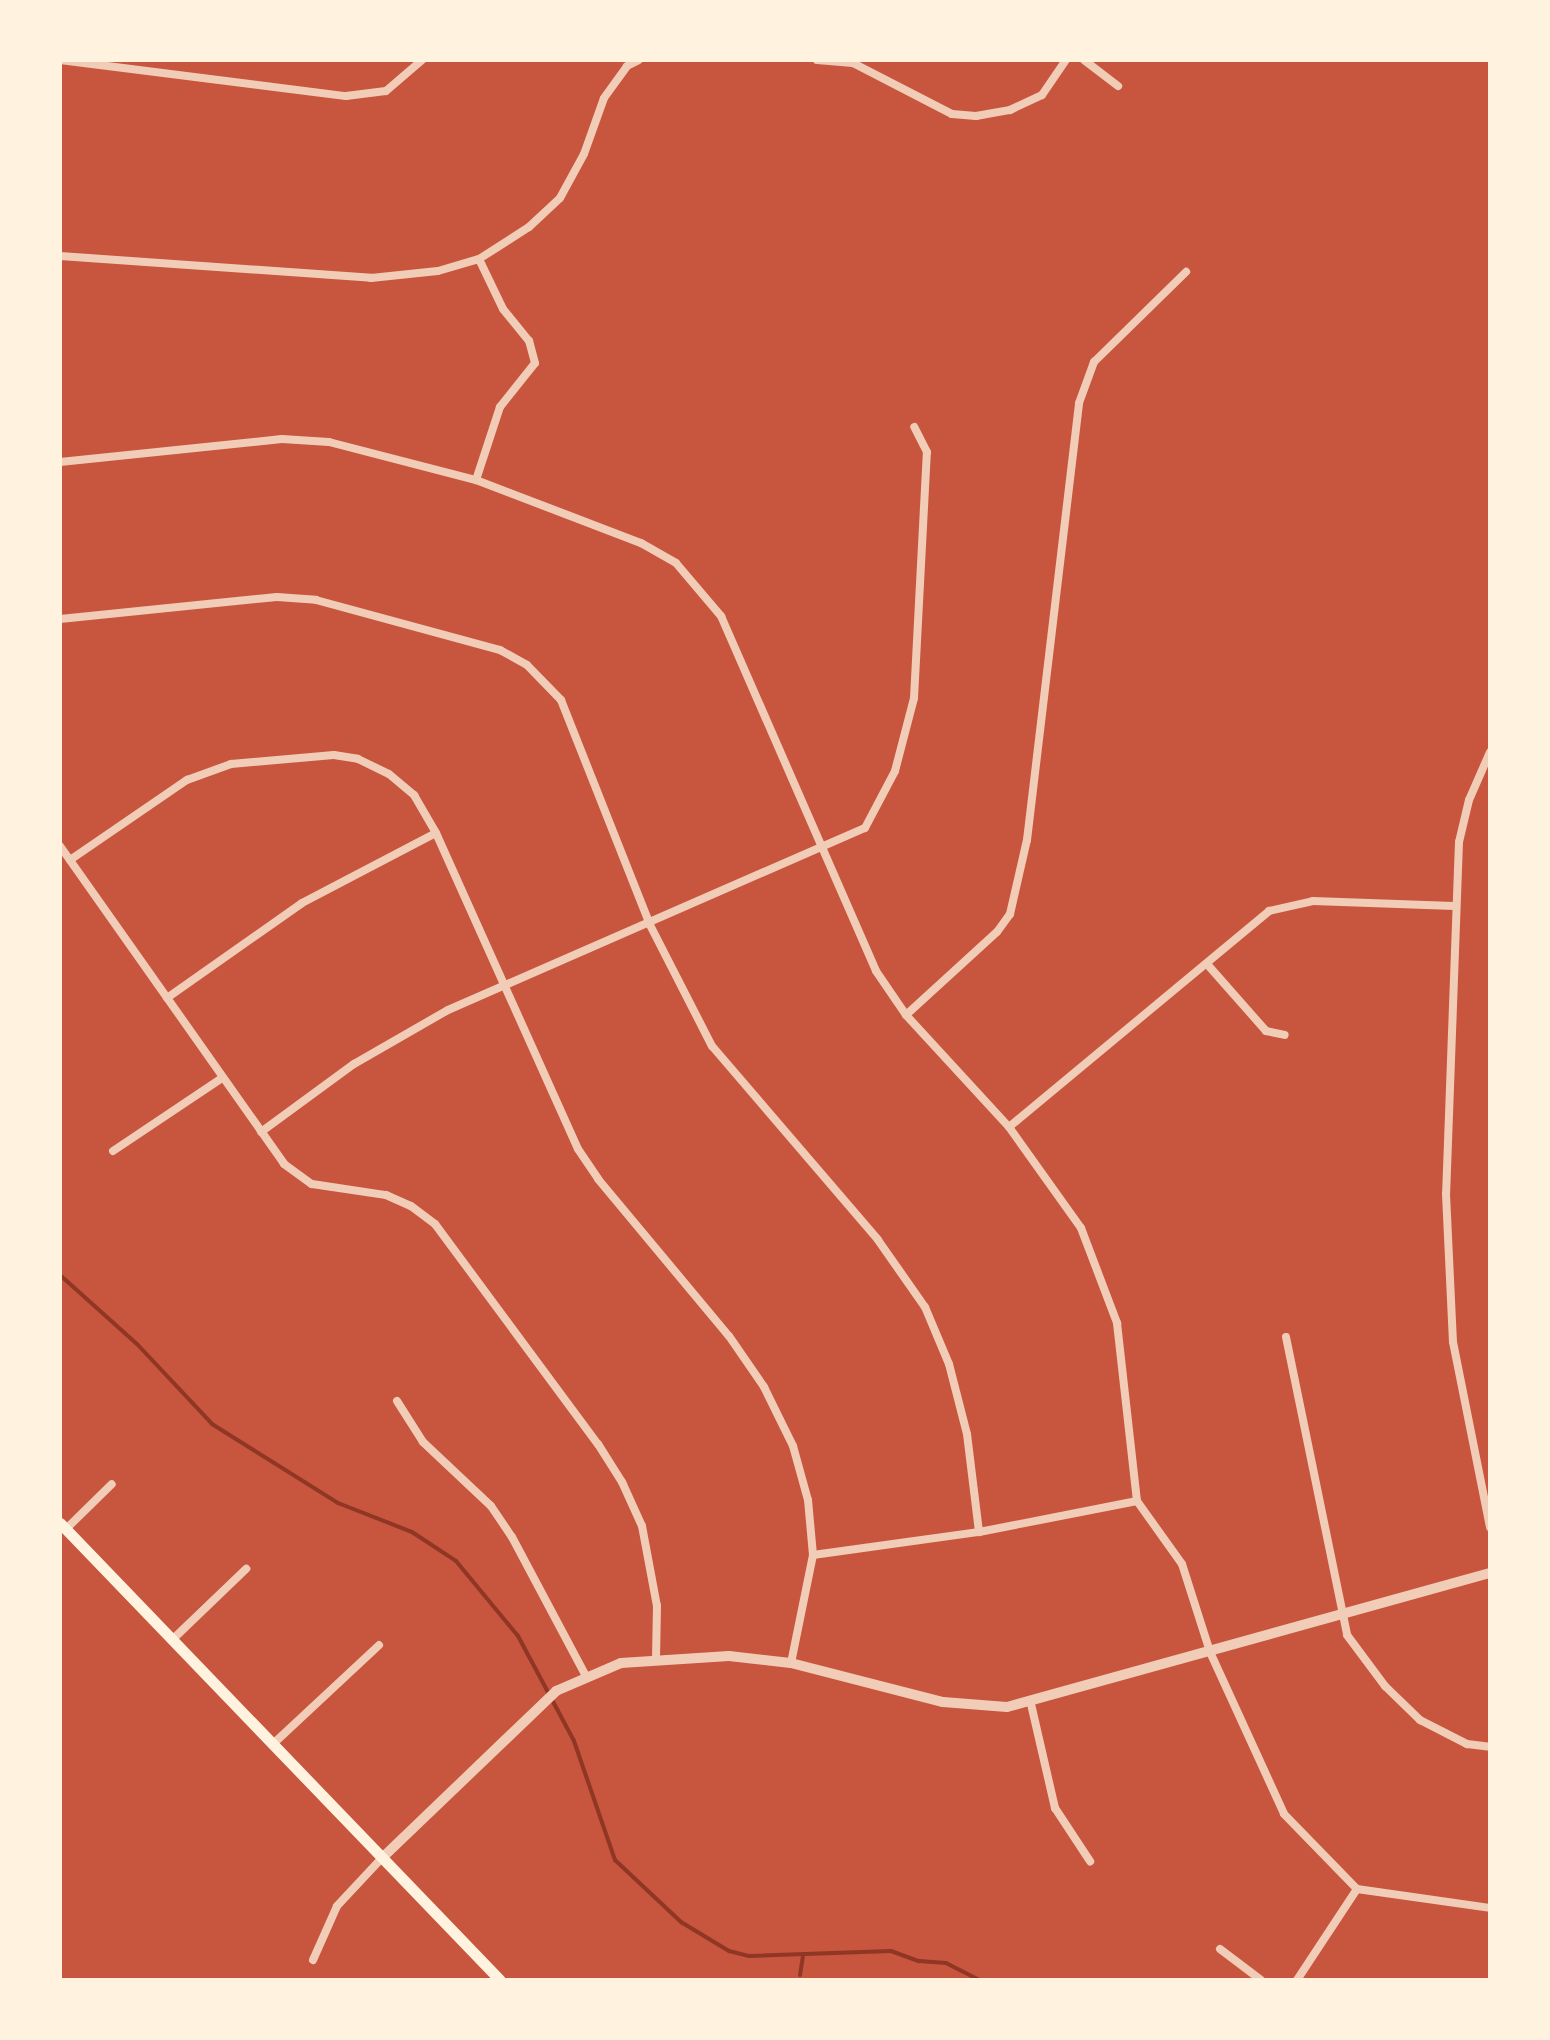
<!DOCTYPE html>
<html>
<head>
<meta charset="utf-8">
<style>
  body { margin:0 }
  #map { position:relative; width:1550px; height:2040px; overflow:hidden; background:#c8553d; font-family:Rubik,sans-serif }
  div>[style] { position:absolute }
  .stream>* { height:4px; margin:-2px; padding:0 2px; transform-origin:2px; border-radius:2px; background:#8f3625 }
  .minor>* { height:8px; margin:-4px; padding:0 4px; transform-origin:4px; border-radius:4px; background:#f1ccb7 }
  .tertiary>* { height:10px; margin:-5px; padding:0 5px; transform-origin:5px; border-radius:5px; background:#f1ccb7 }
  .secondary>* { height:11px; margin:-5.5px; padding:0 5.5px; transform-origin:5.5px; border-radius:5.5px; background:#fff3e0 }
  span { translate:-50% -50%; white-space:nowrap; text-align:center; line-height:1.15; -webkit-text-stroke:10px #fff3e0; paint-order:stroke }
  .frame { position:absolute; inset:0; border:62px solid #fff3e0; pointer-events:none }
</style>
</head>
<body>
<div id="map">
  <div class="stream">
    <i style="left:60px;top:1275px;width:103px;rotate:41.9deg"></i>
    <i style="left:137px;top:1344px;width:110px;rotate:46.8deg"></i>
    <i style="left:212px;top:1424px;width:149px;rotate:32.1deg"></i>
    <i style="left:338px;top:1503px;width:79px;rotate:21.4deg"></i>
    <i style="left:412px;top:1532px;width:53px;rotate:33.4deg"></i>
    <i style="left:456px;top:1561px;width:97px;rotate:50.4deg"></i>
    <i style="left:518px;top:1636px;width:119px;rotate:61.9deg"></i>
    <i style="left:574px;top:1741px;width:126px;rotate:71deg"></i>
    <i style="left:615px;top:1860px;width:91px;rotate:43.2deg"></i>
    <i style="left:681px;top:1922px;width:56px;rotate:31.1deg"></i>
    <i style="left:729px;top:1951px;width:21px;rotate:14deg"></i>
    <i style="left:749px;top:1956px;width:142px;rotate:-2deg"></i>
    <i style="left:891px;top:1951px;width:30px;rotate:20deg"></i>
    <i style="left:919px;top:1961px;width:27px;rotate:4deg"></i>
    <i style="left:946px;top:1963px;width:38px;rotate:27deg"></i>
    <i style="left:800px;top:1975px;width:18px;rotate:-81deg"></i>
  </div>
  <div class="minor">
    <i style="left:60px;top:60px;width:288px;rotate:7.2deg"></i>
    <i style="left:346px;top:96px;width:40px;rotate:-7.1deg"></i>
    <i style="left:386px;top:91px;width:48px;rotate:-40.7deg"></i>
    <i style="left:817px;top:60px;width:36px;rotate:5deg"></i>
    <i style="left:853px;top:63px;width:111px;rotate:27.3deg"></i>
    <i style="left:952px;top:114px;width:24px;rotate:5deg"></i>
    <i style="left:976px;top:116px;width:35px;rotate:-10deg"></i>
    <i style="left:1010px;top:110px;width:35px;rotate:-25deg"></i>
    <i style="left:1042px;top:95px;width:42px;rotate:-55.6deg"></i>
    <i style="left:1084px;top:60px;width:43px;rotate:37.4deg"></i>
    <i style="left:60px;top:256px;width:312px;rotate:4deg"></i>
    <i style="left:371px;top:278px;width:67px;rotate:-6deg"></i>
    <i style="left:438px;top:271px;width:43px;rotate:-16.3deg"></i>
    <i style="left:479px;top:259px;width:59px;rotate:-32.6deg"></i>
    <i style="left:529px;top:227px;width:42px;rotate:-43.1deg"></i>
    <i style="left:560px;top:198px;width:50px;rotate:-61.4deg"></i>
    <i style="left:584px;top:154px;width:59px;rotate:-70.3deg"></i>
    <i style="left:604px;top:98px;width:39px;rotate:-54deg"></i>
    <i style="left:627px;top:66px;width:13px;rotate:-27deg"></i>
    <i style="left:60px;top:462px;width:223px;rotate:-5.9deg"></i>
    <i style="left:282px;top:439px;width:47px;rotate:3.7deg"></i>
    <i style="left:329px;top:442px;width:152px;rotate:14.5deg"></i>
    <i style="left:476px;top:480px;width:177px;rotate:20.9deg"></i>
    <i style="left:641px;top:543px;width:40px;rotate:29.7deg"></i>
    <i style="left:676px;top:563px;width:70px;rotate:49.7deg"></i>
    <i style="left:721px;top:616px;width:387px;rotate:66.4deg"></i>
    <i style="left:876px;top:971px;width:53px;rotate:55.7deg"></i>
    <i style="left:906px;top:1015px;width:152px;rotate:47.4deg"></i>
    <i style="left:1009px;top:1127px;width:124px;rotate:54.5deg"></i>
    <i style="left:1081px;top:1228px;width:102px;rotate:69.2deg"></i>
    <i style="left:1117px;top:1323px;width:179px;rotate:83.6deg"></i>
    <i style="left:1137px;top:1501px;width:77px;rotate:54.5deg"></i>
    <i style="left:1182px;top:1564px;width:92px;rotate:72.3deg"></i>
    <i style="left:1210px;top:1652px;width:178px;rotate:65.4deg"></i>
    <i style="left:1284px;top:1814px;width:105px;rotate:45.8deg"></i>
    <i style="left:1357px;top:1889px;width:134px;rotate:8.1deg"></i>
    <i style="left:476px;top:480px;width:77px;rotate:-71.8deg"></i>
    <i style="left:500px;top:407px;width:56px;rotate:-51.5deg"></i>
    <i style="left:535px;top:363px;width:23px;rotate:-105deg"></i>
    <i style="left:529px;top:341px;width:41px;rotate:-129.1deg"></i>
    <i style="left:503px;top:309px;width:55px;rotate:-115.6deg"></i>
    <i style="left:60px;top:619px;width:218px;rotate:-5.8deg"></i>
    <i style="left:277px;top:597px;width:39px;rotate:4deg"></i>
    <i style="left:316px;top:600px;width:191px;rotate:15.2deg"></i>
    <i style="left:500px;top:650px;width:31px;rotate:29deg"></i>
    <i style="left:527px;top:665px;width:49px;rotate:45.8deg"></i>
    <i style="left:561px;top:700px;width:242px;rotate:68.4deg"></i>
    <i style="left:650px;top:925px;width:136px;rotate:62.9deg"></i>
    <i style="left:712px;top:1046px;width:255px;rotate:49.4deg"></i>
    <i style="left:878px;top:1240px;width:82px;rotate:55deg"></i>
    <i style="left:925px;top:1307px;width:62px;rotate:67.2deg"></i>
    <i style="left:949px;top:1364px;width:72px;rotate:75.6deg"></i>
    <i style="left:967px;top:1434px;width:99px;rotate:83deg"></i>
    <i style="left:1490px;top:752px;width:52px;rotate:113.6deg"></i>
    <i style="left:1469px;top:800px;width:43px;rotate:103.4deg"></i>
    <i style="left:1459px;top:842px;width:352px;rotate:92.1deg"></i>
    <i style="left:1446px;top:1194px;width:148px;rotate:87.3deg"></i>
    <i style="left:1453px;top:1342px;width:189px;rotate:78.7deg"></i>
    <i style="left:60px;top:846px;width:389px;rotate:54.8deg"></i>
    <i style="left:284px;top:1164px;width:34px;rotate:36deg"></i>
    <i style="left:312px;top:1184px;width:75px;rotate:8.5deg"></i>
    <i style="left:386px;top:1195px;width:27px;rotate:24deg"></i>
    <i style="left:411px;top:1206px;width:30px;rotate:37deg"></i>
    <i style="left:435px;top:1224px;width:274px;rotate:53.5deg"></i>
    <i style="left:598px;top:1444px;width:45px;rotate:57.7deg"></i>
    <i style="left:622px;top:1482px;width:48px;rotate:65.6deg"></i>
    <i style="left:642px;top:1526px;width:81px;rotate:79.4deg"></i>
    <i style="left:657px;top:1606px;width:53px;rotate:91.1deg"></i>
    <i style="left:70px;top:860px;width:142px;rotate:-34.4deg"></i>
    <i style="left:187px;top:780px;width:47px;rotate:-20deg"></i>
    <i style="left:231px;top:764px;width:103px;rotate:-5deg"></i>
    <i style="left:334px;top:755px;width:24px;rotate:9deg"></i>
    <i style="left:358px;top:759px;width:34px;rotate:26deg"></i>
    <i style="left:389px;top:774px;width:33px;rotate:40deg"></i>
    <i style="left:414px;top:795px;width:44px;rotate:59.9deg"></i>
    <i style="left:436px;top:833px;width:346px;rotate:65.8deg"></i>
    <i style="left:578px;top:1149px;width:36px;rotate:56deg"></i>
    <i style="left:598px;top:1179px;width:204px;rotate:50.2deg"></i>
    <i style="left:729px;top:1336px;width:62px;rotate:55.5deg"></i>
    <i style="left:764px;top:1387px;width:66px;rotate:63.8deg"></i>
    <i style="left:793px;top:1446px;width:56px;rotate:74.5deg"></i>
    <i style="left:808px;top:1500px;width:55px;rotate:84.8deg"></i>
    <i style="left:813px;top:1555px;width:110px;rotate:101.5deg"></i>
    <i style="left:1207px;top:964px;width:89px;rotate:48.6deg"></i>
    <i style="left:1266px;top:1031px;width:19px;rotate:12deg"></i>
    <i style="left:167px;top:998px;width:165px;rotate:-35.1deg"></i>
    <i style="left:302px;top:903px;width:151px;rotate:-27.6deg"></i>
    <i style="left:906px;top:1015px;width:123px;rotate:-42.4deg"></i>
    <i style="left:997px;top:932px;width:22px;rotate:-54deg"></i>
    <i style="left:1010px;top:914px;width:76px;rotate:-77.1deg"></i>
    <i style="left:1027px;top:840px;width:440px;rotate:-83.2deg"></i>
    <i style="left:1079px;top:403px;width:44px;rotate:-69.9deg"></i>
    <i style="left:1094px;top:362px;width:129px;rotate:-44.4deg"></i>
    <i style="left:1009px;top:1127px;width:338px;rotate:-39.7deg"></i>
    <i style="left:1269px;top:911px;width:45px;rotate:-12.8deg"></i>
    <i style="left:1313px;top:901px;width:141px;rotate:2deg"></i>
    <i style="left:261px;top:1132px;width:115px;rotate:-36.2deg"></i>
    <i style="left:354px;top:1064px;width:108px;rotate:-29.9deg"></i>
    <i style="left:448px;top:1010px;width:455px;rotate:-23.6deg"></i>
    <i style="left:865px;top:828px;width:64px;rotate:-62.2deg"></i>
    <i style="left:895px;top:771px;width:75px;rotate:-75.4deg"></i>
    <i style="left:914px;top:698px;width:246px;rotate:-87deg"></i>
    <i style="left:927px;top:452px;width:28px;rotate:-117deg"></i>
    <i style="left:113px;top:1151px;width:131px;rotate:-33.8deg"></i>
    <i style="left:1286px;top:1337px;width:304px;rotate:78.4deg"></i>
    <i style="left:1347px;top:1635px;width:64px;rotate:53.3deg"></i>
    <i style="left:1385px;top:1686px;width:49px;rotate:44.2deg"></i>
    <i style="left:1420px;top:1720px;width:53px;rotate:27.1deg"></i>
    <i style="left:1467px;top:1744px;width:23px;rotate:7deg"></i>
    <i style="left:397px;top:1401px;width:49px;rotate:57.6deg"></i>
    <i style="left:423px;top:1442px;width:93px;rotate:43.3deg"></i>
    <i style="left:491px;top:1506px;width:37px;rotate:56deg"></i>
    <i style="left:512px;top:1537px;width:157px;rotate:62deg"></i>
    <i style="left:66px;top:1529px;width:64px;rotate:-44.4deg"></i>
    <i style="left:813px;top:1555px;width:168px;rotate:-7.9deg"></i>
    <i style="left:979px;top:1532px;width:161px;rotate:-11.1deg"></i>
    <i style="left:172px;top:1640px;width:103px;rotate:-43.8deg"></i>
    <i style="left:1031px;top:1704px;width:107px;rotate:77deg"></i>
    <i style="left:1055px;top:1808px;width:64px;rotate:56.6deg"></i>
    <i style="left:273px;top:1744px;width:145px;rotate:-43deg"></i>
    <i style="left:1220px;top:1949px;width:51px;rotate:37.1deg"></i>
    <i style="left:313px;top:1960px;width:59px;rotate:-66deg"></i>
    <i style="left:337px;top:1906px;width:64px;rotate:-46.9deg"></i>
    <i style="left:1297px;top:1980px;width:109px;rotate:-56.6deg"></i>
  </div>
  <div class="tertiary">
    <i style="left:381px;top:1859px;width:243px;rotate:-43.8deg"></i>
    <i style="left:556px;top:1691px;width:71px;rotate:-23.3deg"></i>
    <i style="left:621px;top:1663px;width:108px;rotate:-3.7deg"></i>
    <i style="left:729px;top:1656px;width:62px;rotate:6.4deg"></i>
    <i style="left:791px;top:1663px;width:157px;rotate:14.4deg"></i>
    <i style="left:943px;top:1702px;width:64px;rotate:4.5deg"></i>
    <i style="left:1007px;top:1707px;width:501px;rotate:-15.51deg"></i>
  </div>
  <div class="secondary">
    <i style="left:60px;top:1523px;width:634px;rotate:46.09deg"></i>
  </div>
  <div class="frame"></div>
</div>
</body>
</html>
